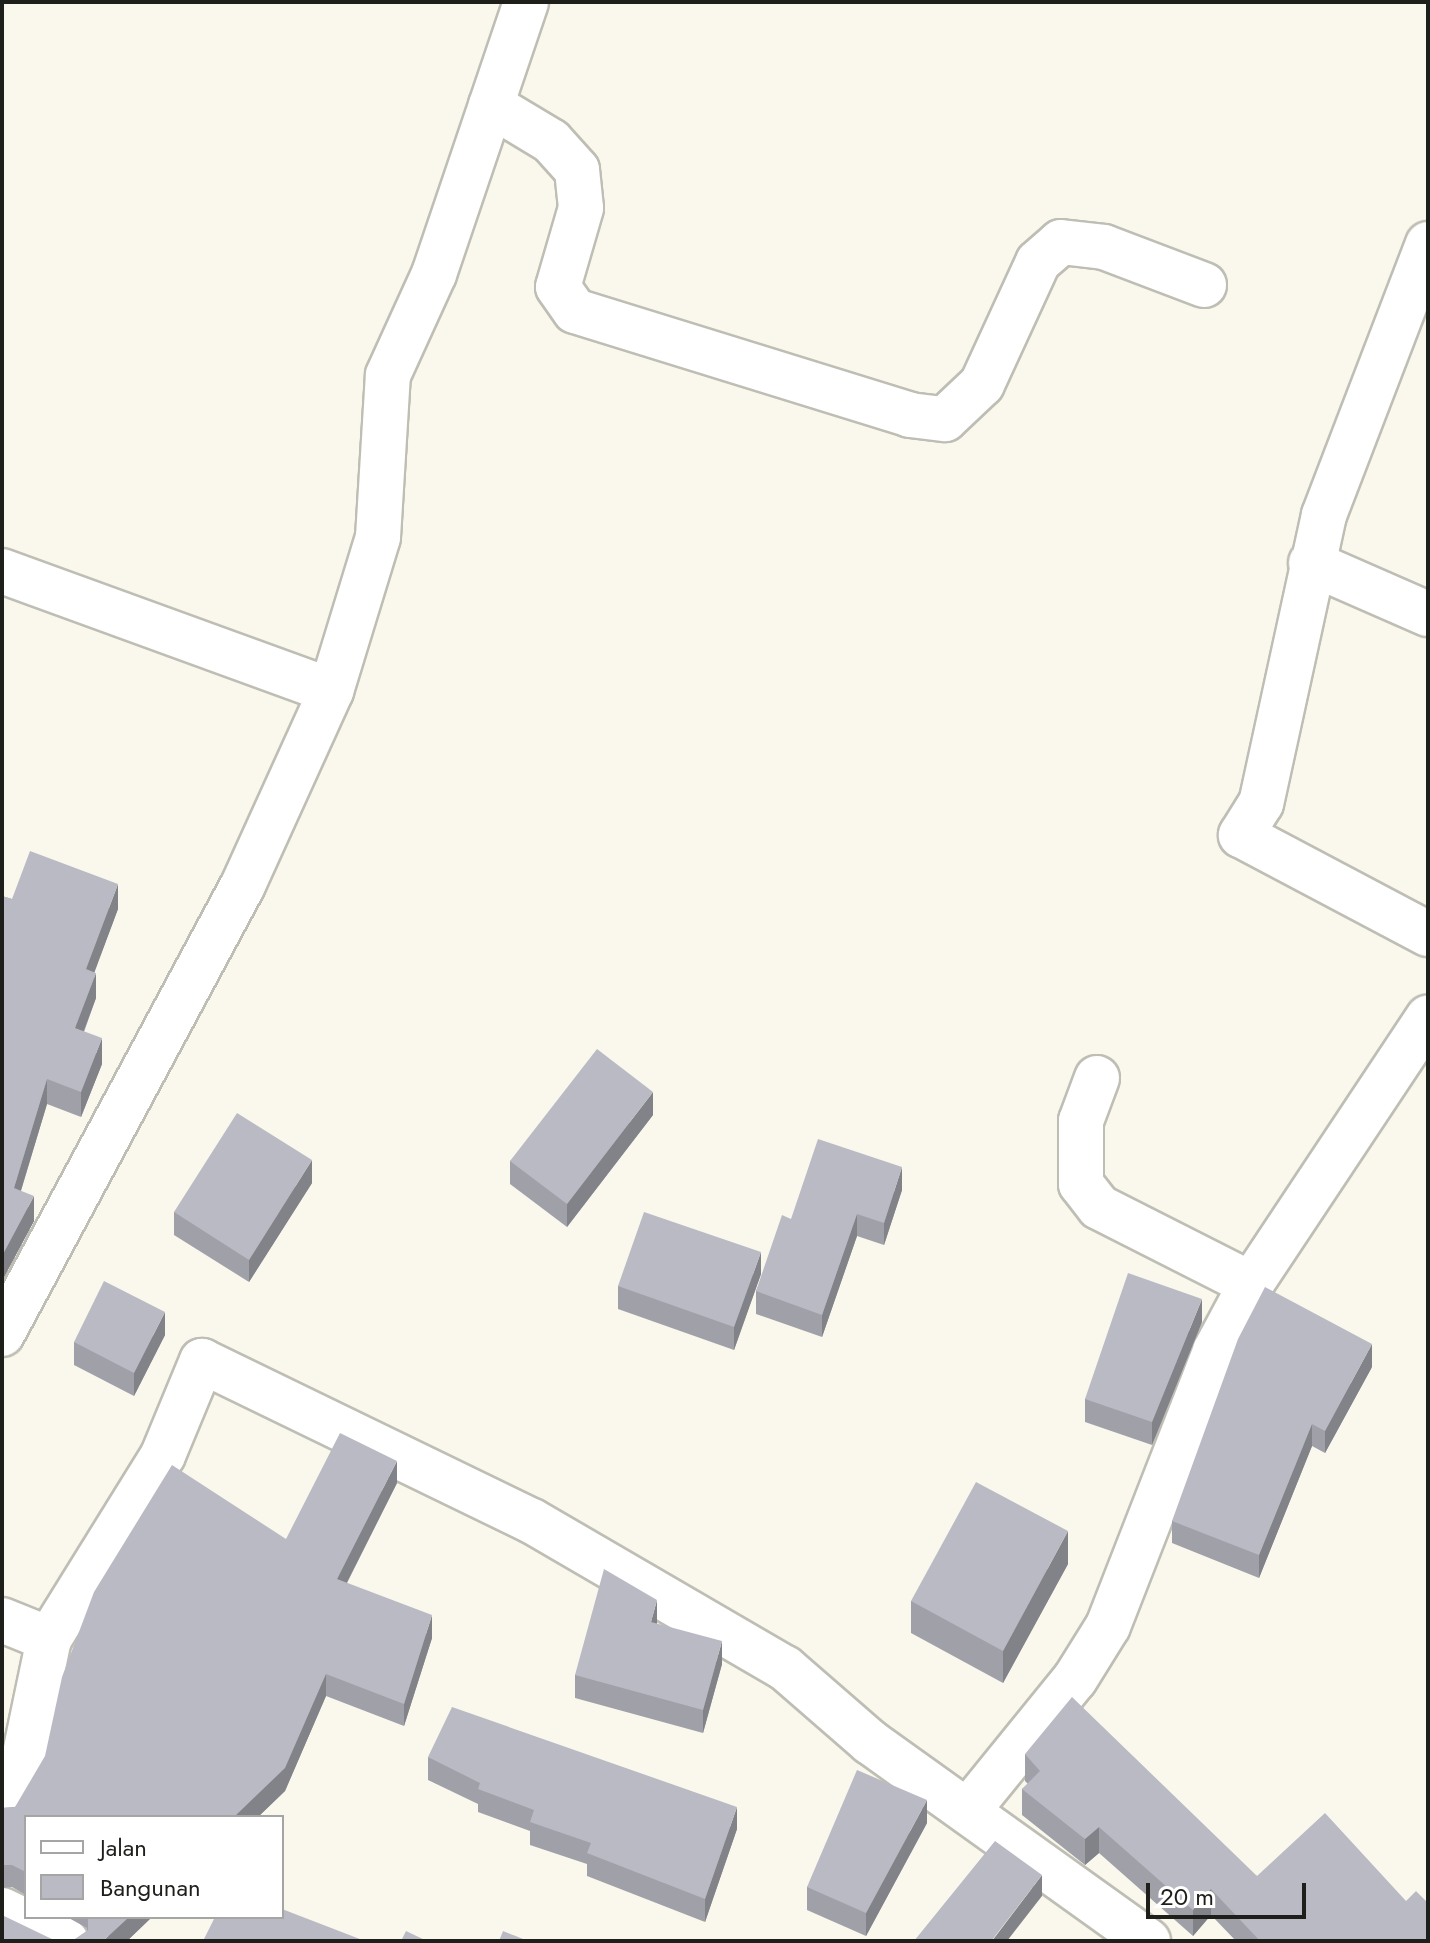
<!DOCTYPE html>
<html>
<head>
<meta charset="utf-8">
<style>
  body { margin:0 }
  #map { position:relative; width:1430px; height:1943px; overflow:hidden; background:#faf8ed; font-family:Jost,sans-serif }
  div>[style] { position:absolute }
  .roads { filter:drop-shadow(2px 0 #bfbeb4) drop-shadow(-2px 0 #bfbeb4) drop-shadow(0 2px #bfbeb4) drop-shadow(0 -2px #bfbeb4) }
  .street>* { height:44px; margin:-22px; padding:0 22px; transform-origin:22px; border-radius:22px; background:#fff }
  .wall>* { inset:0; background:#a0a0a9 }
  .shaded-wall>* { inset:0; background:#828289 }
  .building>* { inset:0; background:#babac4 }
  span { translate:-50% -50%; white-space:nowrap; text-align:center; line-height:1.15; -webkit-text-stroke:6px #fff; paint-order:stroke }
  .frame { position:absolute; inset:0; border:4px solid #1e1e1a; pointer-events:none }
  .legend { position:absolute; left:24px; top:1815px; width:260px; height:104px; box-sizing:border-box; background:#fff; border:2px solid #a5a5a3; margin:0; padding:10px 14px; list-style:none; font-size:24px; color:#1e1e1a }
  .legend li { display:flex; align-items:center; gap:16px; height:40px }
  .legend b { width:40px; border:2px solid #a5a5a3 }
  .scale { position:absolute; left:1146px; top:1883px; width:160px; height:36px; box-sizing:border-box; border:4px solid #1e1e1a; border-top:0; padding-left:10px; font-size:24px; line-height:28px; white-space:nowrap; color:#1e1e1a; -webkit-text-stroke:6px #fff; paint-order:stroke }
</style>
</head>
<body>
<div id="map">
  <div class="roads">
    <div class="street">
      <i style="left:491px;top:105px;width:70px;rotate:31deg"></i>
      <i style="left:551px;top:141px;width:39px;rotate:48deg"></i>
      <i style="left:577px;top:170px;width:38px;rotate:84deg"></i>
      <i style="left:581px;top:208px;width:82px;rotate:106.2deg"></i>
      <i style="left:558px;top:287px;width:29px;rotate:55deg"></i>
      <i style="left:575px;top:311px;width:351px;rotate:17.2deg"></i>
      <i style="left:910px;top:415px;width:35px;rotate:7deg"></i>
      <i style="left:945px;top:419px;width:51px;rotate:-43.4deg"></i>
      <i style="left:982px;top:384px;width:134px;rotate:-65.3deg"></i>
      <i style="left:1038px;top:262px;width:30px;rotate:-41deg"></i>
      <i style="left:1061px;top:242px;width:43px;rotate:6.6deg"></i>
      <i style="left:1104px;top:247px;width:107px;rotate:20.8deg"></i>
      <i style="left:1428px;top:244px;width:290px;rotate:111deg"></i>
      <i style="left:1324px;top:515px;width:295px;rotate:102.3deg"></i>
      <i style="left:1261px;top:803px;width:38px;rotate:122deg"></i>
      <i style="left:1241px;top:835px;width:212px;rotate:27.9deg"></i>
      <i style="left:1311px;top:563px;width:128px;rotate:23.6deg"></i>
      <i style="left:2px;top:571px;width:350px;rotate:20deg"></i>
      <i style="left:1097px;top:1078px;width:46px;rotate:110.4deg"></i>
      <i style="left:1081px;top:1121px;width:63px;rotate:90deg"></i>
      <i style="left:1081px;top:1184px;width:29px;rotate:52deg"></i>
      <i style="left:1099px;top:1207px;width:170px;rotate:26.9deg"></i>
      <i style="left:2px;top:1334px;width:510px;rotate:-61.78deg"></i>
      <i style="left:243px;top:885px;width:213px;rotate:-65.6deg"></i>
      <i style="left:331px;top:691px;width:161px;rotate:-73deg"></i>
      <i style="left:378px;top:537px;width:162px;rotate:-86.5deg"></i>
      <i style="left:388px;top:375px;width:111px;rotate:-65.5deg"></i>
      <i style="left:434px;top:274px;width:287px;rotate:-71.3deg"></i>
      <i style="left:2px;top:1620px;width:51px;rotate:22deg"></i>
      <i style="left:970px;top:1808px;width:166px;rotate:-50.9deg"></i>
      <i style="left:1075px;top:1679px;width:62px;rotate:-58.1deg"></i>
      <i style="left:1108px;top:1626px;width:295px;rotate:-68.7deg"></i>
      <i style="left:1215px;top:1351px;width:76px;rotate:-61.8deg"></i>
      <i style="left:1251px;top:1284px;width:320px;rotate:-56.4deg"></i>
      <i style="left:2px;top:1809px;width:46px;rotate:-64deg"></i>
      <i style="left:22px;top:1768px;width:132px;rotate:-78.2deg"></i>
      <i style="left:49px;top:1639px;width:216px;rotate:-58.2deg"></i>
      <i style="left:163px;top:1455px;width:102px;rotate:-67.5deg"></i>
      <i style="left:202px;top:1361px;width:367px;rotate:25.9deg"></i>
      <i style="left:532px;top:1521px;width:293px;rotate:30.2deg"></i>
      <i style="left:785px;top:1668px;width:113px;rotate:41deg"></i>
      <i style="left:870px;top:1742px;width:342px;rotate:35.6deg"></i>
      <i style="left:2px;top:1910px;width:71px;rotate:25.8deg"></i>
    </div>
  </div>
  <div class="wall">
    <i style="clip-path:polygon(2px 896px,12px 899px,118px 909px,94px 972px,96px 998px,84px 1032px,102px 1064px,81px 1117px,47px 1104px,21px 1191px,34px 1221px,2px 1281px)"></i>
    <i style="clip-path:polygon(653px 1115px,567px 1227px,510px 1184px,510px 1161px)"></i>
    <i style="clip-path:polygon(312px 1183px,249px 1282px,174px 1235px,174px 1212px)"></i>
    <i style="clip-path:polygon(902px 1190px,884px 1245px,857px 1236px,822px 1337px,756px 1314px,756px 1291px,791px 1219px)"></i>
    <i style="clip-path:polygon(761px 1274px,734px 1350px,618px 1309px,618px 1286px)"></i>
    <i style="clip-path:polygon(1202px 1322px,1152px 1445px,1085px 1422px,1085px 1399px)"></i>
    <i style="clip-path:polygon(165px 1335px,134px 1396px,74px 1365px,74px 1342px)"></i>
    <i style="clip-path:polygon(1372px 1367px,1325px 1453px,1312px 1446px,1259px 1578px,1172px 1543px,1172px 1521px)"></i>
    <i style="clip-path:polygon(397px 1483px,347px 1583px,432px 1638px,404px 1726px,326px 1696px,285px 1791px,258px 1817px,26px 1817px,26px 1895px,12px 1887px,2px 1888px,2px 1808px,15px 1807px,286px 1539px)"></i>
    <i style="clip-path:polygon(1068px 1564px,1003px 1683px,911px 1633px,911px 1601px)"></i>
    <i style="clip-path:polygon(657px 1624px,722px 1664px,703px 1733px,575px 1698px,575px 1675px)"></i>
    <i style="clip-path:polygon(1025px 1754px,1257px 1876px,1428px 1941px,1236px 1941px,1211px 1915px,1193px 1936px,1099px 1853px,1085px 1865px,1022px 1815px,1022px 1789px,1028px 1784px,1025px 1781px)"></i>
    <i style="clip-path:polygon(428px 1757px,737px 1829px,705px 1922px,587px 1876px,587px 1864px,530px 1845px,530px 1831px,478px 1812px,478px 1804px,428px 1780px)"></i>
    <i style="clip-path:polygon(927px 1823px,866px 1936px,807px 1910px,807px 1887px)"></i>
    <i style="clip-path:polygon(67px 1917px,152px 1917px,127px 1941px,87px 1931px,87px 1928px)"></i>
  </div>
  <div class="shaded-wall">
    <i style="clip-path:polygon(118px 884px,118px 909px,86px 995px,86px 969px)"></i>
    <i style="clip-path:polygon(96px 973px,96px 998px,75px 1054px,75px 1028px)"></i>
    <i style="clip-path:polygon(102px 1038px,102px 1064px,81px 1117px,81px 1092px)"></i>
    <i style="clip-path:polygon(47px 1079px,47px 1104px,14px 1213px,14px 1188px)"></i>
    <i style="clip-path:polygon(653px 1092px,653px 1115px,567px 1227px,567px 1204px)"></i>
    <i style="clip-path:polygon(312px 1160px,312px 1183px,249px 1282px,249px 1260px)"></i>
    <i style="clip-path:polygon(902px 1167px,902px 1190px,884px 1245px,884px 1223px)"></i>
    <i style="clip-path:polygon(34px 1196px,34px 1221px,2px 1281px,2px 1256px)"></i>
    <i style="clip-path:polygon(857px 1214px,857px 1236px,822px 1337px,822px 1315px)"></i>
    <i style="clip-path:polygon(761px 1252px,761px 1274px,734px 1350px,734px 1327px)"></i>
    <i style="clip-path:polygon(1202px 1299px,1202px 1322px,1152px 1445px,1152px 1422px)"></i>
    <i style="clip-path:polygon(165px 1312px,165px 1335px,134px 1396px,134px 1373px)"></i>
    <i style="clip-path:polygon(1372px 1344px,1372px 1367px,1325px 1453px,1325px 1431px)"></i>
    <i style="clip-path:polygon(1312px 1424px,1312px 1446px,1259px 1578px,1259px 1555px)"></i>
    <i style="clip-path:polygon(397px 1461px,397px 1483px,337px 1602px,337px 1579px)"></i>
    <i style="clip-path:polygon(1068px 1531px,1068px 1564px,1003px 1683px,1003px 1651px)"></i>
    <i style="clip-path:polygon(657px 1600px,657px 1623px,651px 1645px,651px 1622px)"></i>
    <i style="clip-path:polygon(432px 1615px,432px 1638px,404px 1726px,404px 1704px)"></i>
    <i style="clip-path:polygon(722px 1641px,722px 1664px,703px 1733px,703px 1710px)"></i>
    <i style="clip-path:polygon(326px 1674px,326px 1696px,285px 1791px,258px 1817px,234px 1817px)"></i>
    <i style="clip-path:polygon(927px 1800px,927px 1823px,866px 1936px,866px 1913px)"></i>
    <i style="clip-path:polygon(737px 1807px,737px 1829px,705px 1922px,705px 1899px)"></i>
    <i style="clip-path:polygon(1099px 1827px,1099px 1853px,1085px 1865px,1085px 1839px)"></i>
    <i style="clip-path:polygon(1042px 1875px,1042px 1896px,1007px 1941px,992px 1941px)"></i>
    <i style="clip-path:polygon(1211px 1889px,1211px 1915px,1193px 1936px,1193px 1910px)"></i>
    <i style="clip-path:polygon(129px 1917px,152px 1917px,127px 1941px,103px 1941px)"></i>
  </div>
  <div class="building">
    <i style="clip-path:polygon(30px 851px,118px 884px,86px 969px,96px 973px,75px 1028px,102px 1038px,81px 1092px,47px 1079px,14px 1188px,34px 1196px,2px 1256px,2px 896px,12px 899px)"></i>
    <i style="clip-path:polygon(597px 1049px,653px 1092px,567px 1204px,510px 1161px)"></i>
    <i style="clip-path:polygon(237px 1113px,312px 1160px,249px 1260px,174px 1212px)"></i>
    <i style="clip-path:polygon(818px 1139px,902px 1167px,884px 1223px,857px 1214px,822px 1315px,756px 1291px,782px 1215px,791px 1219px)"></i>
    <i style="clip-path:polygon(644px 1212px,761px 1252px,734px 1327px,618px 1286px)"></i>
    <i style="clip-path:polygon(1128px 1273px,1202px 1299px,1152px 1422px,1085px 1399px)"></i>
    <i style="clip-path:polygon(104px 1281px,165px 1312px,134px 1373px,74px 1342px)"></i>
    <i style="clip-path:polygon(1265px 1287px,1372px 1344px,1325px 1431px,1312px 1424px,1259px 1555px,1172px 1521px,1238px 1339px)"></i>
    <i style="clip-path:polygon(340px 1433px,397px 1461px,337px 1579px,432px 1615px,404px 1704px,326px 1674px,285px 1768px,234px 1817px,26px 1817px,26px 1872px,12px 1865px,2px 1865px,2px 1808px,15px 1807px,45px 1756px,62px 1677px,94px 1592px,172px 1465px,286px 1539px)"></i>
    <i style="clip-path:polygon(976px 1482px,1068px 1531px,1003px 1651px,911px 1601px)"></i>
    <i style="clip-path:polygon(604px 1569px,657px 1600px,651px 1622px,722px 1641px,703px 1710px,575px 1675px)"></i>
    <i style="clip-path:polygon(1072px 1697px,1257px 1876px,1325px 1813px,1406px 1901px,1416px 1891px,1428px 1903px,1428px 1941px,1260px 1941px,1211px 1889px,1193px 1910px,1099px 1827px,1085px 1839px,1022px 1789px,1040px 1771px,1025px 1754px)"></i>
    <i style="clip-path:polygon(452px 1707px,737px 1807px,705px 1899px,587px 1853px,591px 1843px,530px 1822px,534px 1810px,478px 1789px,480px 1783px,428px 1757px)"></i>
    <i style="clip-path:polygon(857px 1770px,927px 1800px,866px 1913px,807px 1887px)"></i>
    <i style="clip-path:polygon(995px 1841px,1042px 1875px,992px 1940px,995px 1941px,914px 1941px)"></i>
    <i style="clip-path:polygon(282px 1909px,365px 1941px,203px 1941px,215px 1917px,282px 1917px)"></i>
    <i style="clip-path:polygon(2px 1915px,56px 1941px,2px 1941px)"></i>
    <i style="clip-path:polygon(88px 1917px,129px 1917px,103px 1941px,72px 1941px,88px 1930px)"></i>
    <i style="clip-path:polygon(406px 1931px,427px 1941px,401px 1941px)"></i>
    <i style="clip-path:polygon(503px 1931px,528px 1941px,499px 1941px)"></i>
  </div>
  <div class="frame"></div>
  <ul class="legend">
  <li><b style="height:10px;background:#fff"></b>Jalan</li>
  <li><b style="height:22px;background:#babac4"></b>Bangunan</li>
  </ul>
  <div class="scale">20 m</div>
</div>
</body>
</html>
